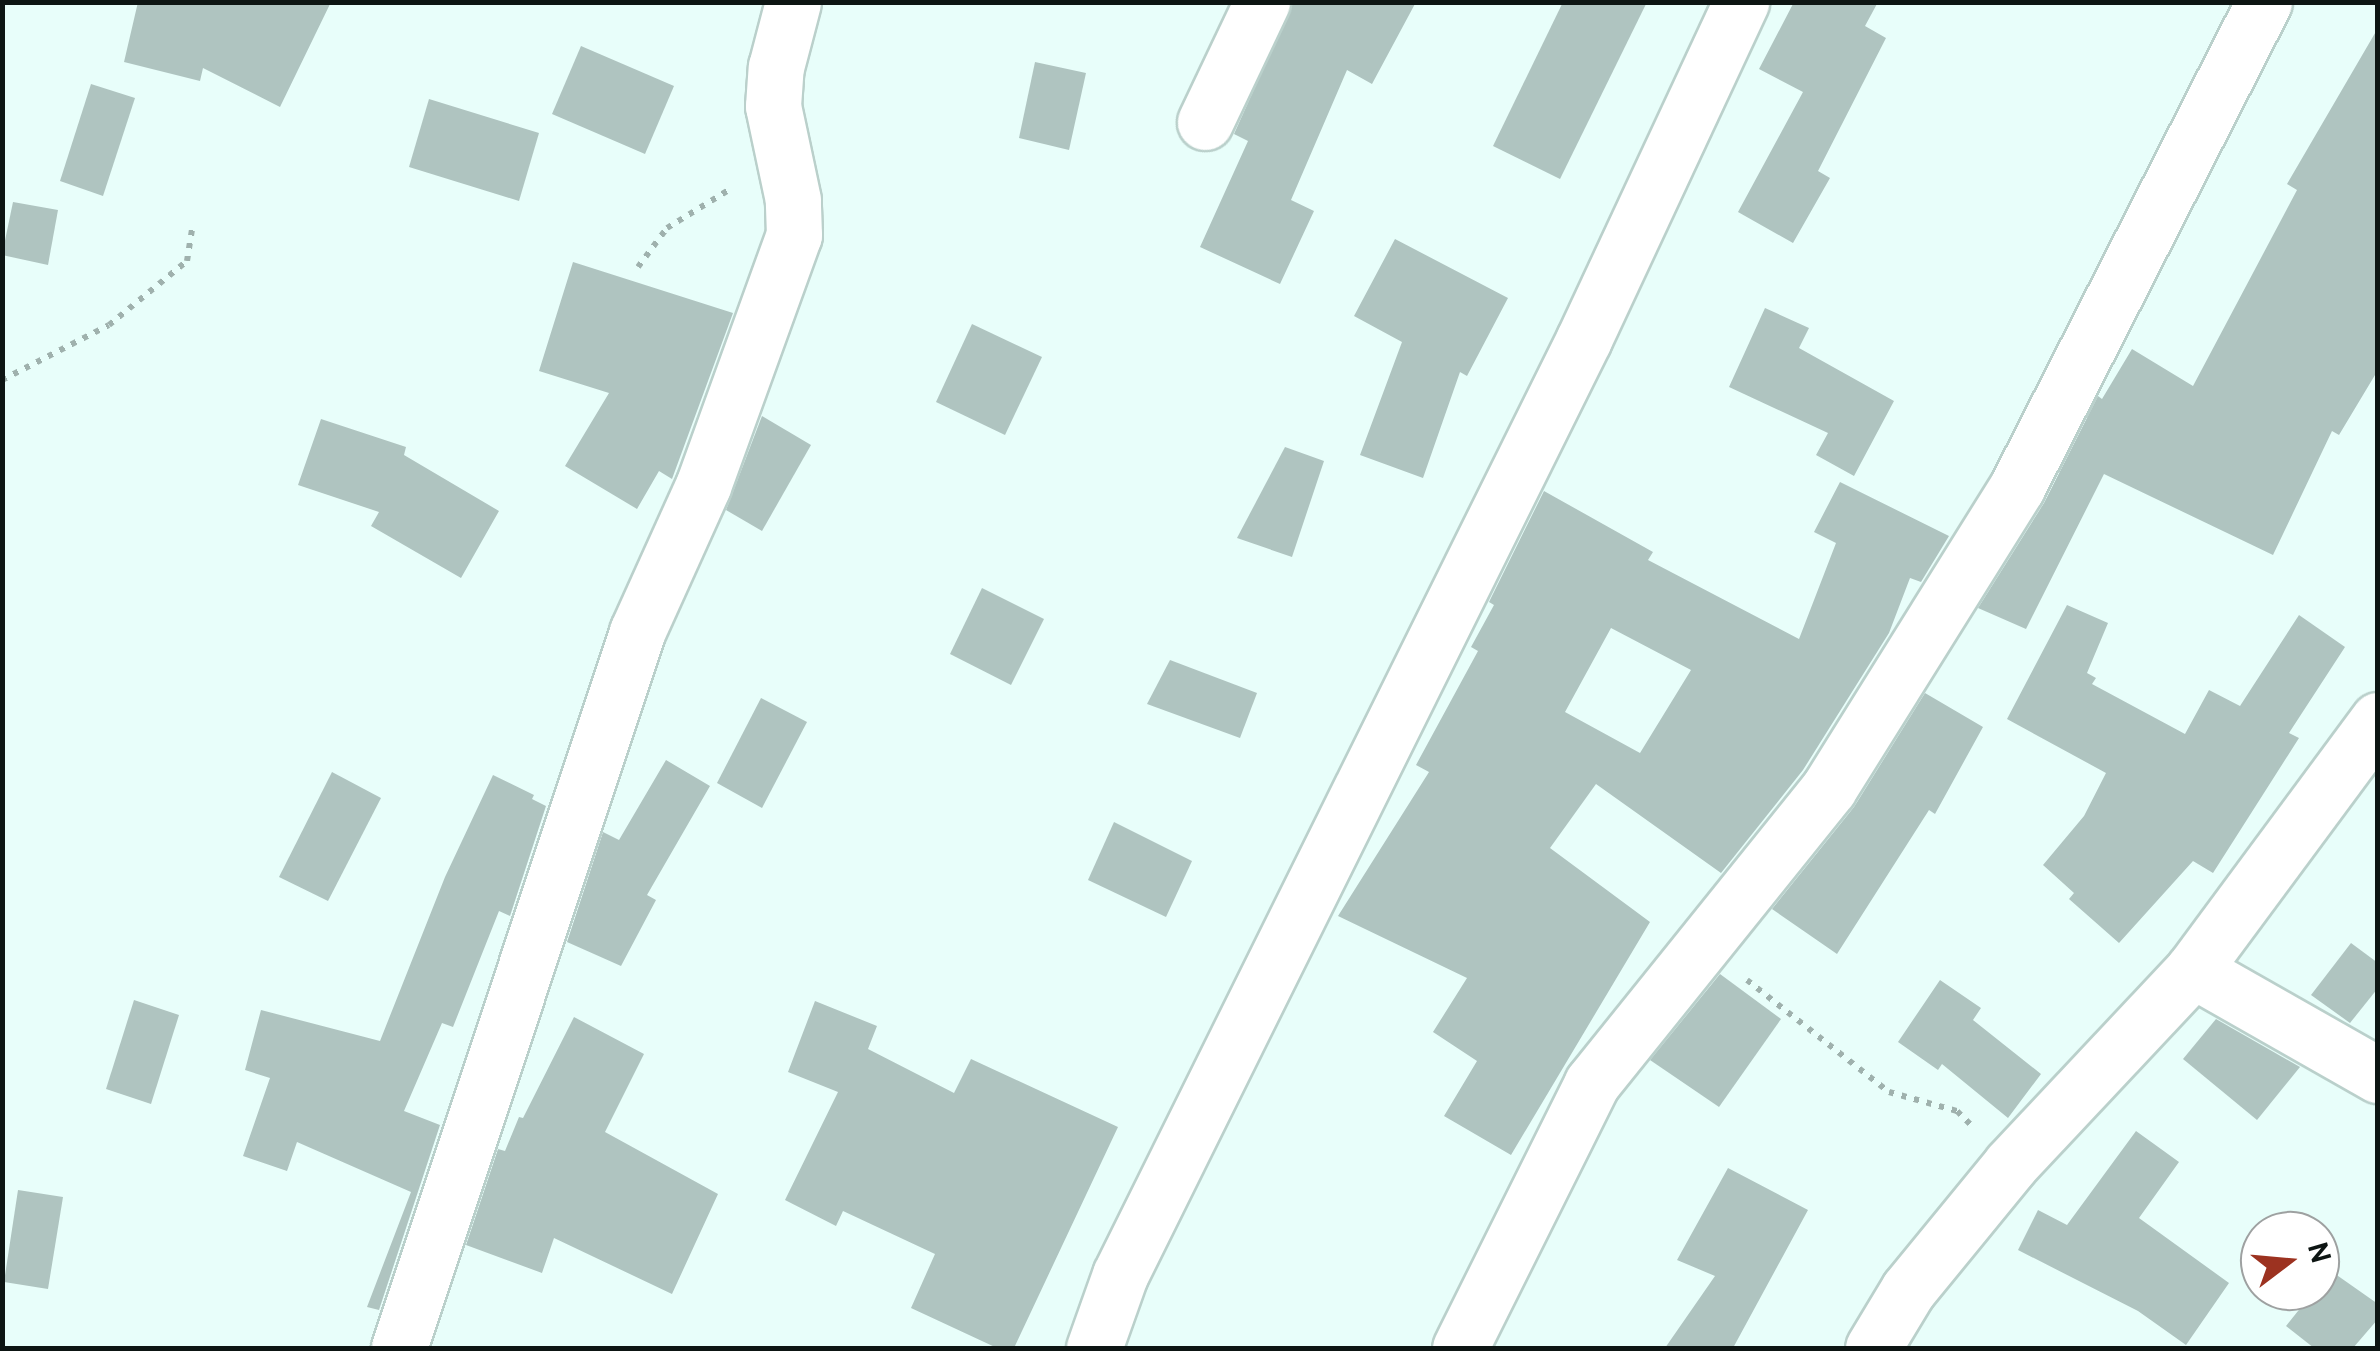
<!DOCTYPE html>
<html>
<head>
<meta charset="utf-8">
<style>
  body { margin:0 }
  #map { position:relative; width:2380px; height:1351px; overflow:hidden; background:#e8fefa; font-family:Overpass,sans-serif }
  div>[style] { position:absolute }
  .building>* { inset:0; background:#afc4c0 }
  .path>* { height:6px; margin-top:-3px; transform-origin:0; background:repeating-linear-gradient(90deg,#9fb1ad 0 5px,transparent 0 13px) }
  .roads { filter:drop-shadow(2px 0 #bad0cb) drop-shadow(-2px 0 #bad0cb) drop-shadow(0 2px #bad0cb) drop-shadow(0 -2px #bad0cb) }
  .minor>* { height:55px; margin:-27.5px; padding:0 27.5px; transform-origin:27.5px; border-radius:27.5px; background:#fff }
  span { translate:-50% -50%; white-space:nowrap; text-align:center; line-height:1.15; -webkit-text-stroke:9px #fff; paint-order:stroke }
  .frame { position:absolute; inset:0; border:5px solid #0d1513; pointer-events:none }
  .north { position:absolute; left:2240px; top:1211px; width:100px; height:100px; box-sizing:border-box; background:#fff; border:2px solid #9ea1a1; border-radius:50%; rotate:74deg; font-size:28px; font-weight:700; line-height:40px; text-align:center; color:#0d1513 }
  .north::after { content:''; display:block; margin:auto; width:35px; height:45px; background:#9c3220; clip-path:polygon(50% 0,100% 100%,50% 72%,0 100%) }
</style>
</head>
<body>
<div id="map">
  <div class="building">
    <i style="clip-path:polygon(138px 2px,331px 2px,280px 107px,203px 68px,200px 81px,124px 62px)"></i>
    <i style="clip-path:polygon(1293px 2px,1416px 2px,1372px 84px,1347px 70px,1291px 200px,1314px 211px,1280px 284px,1200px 247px,1248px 141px,1234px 134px)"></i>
    <i style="clip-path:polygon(1563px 2px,1647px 2px,1560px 179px,1493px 146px)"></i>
    <i style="clip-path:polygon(1794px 2px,1878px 2px,1865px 26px,1886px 38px,1818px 171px,1830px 178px,1793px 243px,1738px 212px,1803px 92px,1759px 69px)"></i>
    <i style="clip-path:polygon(2378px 28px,2378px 370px,2339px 435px,2332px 431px,2273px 555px,2104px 474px,2026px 629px,1978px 608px,2044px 503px,2098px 396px,2102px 399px,2132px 349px,2193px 386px,2297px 190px,2287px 184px)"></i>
    <i style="clip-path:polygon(581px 46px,674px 86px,645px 154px,552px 114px)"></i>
    <i style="clip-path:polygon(1035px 62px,1086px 73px,1069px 150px,1019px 138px)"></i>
    <i style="clip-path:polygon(91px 84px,135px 98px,103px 196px,60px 181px)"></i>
    <i style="clip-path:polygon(429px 99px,539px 133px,519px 201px,409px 167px)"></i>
    <i style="clip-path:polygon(13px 202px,58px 210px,48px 265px,2px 255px)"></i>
    <i style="clip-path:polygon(1395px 239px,1508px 298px,1467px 376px,1460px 372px,1423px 478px,1360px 455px,1402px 342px,1354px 316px)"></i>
    <i style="clip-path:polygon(573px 262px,733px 313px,672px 479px,659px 471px,637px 509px,565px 466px,609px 393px,539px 371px)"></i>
    <i style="clip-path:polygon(1765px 308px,1809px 328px,1799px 348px,1894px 401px,1854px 476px,1816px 455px,1828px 433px,1729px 387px)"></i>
    <i style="clip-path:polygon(972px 324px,1042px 357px,1005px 435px,936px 402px)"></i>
    <i style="clip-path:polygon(762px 416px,811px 445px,762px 531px,726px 510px)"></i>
    <i style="clip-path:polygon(321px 419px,406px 447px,404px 455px,499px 511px,461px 578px,371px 526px,379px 512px,298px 485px)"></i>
    <i style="clip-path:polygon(1285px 447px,1324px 461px,1292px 557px,1237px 538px)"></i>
    <i style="clip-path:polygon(evenodd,1840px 482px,1949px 536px,1921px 582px,1910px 578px,1889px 633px,1803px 770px,1721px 873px,1596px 784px,1550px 848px,1650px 922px,1511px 1155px,1444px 1116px,1477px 1061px,1433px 1032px,1467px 978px,1338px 916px,1429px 772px,1416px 765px,1478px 651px,1471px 647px,1494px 605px,1489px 602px,1544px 491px,1653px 552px,1648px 560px,1799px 639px,1836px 543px,1814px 532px,1840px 482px,1611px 628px,1691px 670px,1640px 753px,1565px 712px,1611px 628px)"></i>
    <i style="clip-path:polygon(982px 588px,1044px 619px,1011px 685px,950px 654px)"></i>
    <i style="clip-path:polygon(2067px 605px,2108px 623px,2087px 673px,2096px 678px,2092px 684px,2185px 734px,2209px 690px,2240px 706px,2299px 615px,2345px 647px,2289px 733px,2299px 738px,2213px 873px,2193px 861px,2119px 943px,2069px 899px,2074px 893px,2043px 865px,2084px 816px,2106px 773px,2007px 719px)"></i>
    <i style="clip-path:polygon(1170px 660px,1257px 693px,1240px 738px,1147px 704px)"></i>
    <i style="clip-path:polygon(1925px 693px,1983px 727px,1935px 814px,1929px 810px,1837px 954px,1772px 909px,1854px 807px)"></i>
    <i style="clip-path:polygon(761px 698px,807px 722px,762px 808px,717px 783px)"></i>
    <i style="clip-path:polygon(666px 760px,710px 786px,647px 895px,656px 900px,621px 966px,567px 942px,603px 832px,619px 840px)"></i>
    <i style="clip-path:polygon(332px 772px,381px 798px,328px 901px,279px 877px)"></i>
    <i style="clip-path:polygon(493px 775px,534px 795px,532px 799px,546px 806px,510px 916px,499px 911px,453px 1027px,442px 1023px,404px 1111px,440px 1125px,379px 1310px,367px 1307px,411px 1192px,297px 1142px,287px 1171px,243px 1156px,270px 1078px,245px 1070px,261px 1010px,380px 1041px,445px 877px)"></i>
    <i style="clip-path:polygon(1114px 822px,1192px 861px,1166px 917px,1088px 880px)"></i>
    <i style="clip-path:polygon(2351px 943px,2378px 963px,2378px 988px,2350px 1023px,2311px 995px)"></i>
    <i style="clip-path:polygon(1720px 974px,1781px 1019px,1719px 1107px,1650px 1060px)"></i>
    <i style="clip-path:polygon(1940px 980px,1981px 1008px,1973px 1020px,2041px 1074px,2008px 1118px,1942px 1064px,1938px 1070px,1898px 1042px)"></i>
    <i style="clip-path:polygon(134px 1000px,179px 1015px,151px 1104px,106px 1089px)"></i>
    <i style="clip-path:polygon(815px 1001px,877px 1026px,868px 1049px,954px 1093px,971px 1059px,1118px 1127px,1014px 1348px,997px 1348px,911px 1308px,935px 1254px,843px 1211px,836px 1226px,785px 1200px,838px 1092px,788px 1072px)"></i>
    <i style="clip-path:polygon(574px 1017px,644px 1054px,605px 1132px,718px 1194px,672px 1294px,554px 1238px,542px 1273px,466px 1245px,498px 1149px,505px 1151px,519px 1117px,523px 1118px)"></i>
    <i style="clip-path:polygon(2216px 1019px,2300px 1067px,2257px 1120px,2183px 1059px)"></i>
    <i style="clip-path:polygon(2136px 1131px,2179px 1162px,2139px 1218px,2229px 1283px,2186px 1345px,2138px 1311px,2018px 1250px,2038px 1210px,2067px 1225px)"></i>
    <i style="clip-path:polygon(1728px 1168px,1808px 1210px,1733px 1348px,1665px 1348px,1715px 1276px,1677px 1260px)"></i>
    <i style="clip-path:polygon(18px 1190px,63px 1197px,48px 1289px,4px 1282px)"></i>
    <i style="clip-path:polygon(2331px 1271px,2378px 1304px,2378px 1319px,2353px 1348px,2314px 1348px,2286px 1326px,2314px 1291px,2320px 1291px)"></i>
  </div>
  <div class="path">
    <i style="left:638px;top:267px;width:49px;rotate:-53.4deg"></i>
    <i style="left:667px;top:228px;width:76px;rotate:-31.6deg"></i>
    <i style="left:2px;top:380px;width:120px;rotate:-27.2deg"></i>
    <i style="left:109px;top:325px;width:101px;rotate:-39.4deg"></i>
    <i style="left:187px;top:261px;width:38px;rotate:-81deg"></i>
    <i style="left:1747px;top:980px;width:181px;rotate:38.3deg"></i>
    <i style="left:1889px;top:1092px;width:71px;rotate:15.6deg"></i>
    <i style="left:1957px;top:1111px;width:21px;rotate:45deg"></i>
  </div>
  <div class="roads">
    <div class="minor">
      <i style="left:1205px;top:122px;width:133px;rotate:-64.6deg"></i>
      <i style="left:2193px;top:970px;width:213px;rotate:29.6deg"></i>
      <i style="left:399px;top:1348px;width:755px;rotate:-71.61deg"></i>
      <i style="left:637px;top:632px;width:160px;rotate:-65.7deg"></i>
      <i style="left:703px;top:486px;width:267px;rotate:-70.1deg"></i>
      <i style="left:794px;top:235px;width:35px;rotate:-92deg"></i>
      <i style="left:793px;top:200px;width:96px;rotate:-102deg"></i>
      <i style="left:773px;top:106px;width:39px;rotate:-86deg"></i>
      <i style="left:776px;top:67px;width:67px;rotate:-75.3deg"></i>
      <i style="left:1094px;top:1348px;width:77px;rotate:-70.4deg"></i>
      <i style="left:1120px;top:1275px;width:1045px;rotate:-63.63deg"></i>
      <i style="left:1584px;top:339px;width:372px;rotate:-65deg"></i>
      <i style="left:1460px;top:1348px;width:296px;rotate:-63.5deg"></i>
      <i style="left:1592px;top:1083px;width:378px;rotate:-51.2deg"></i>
      <i style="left:1829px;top:788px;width:355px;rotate:-58deg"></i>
      <i style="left:2017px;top:487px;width:544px;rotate:-63.01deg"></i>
      <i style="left:1873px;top:1348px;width:68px;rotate:-58.9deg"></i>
      <i style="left:1908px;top:1290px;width:163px;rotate:-50.7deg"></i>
      <i style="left:2011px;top:1164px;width:266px;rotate:-46.8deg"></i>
      <i style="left:2193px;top:970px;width:311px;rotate:-53.5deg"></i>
    </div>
  </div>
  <div class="frame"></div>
  <div class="north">N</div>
</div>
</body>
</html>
